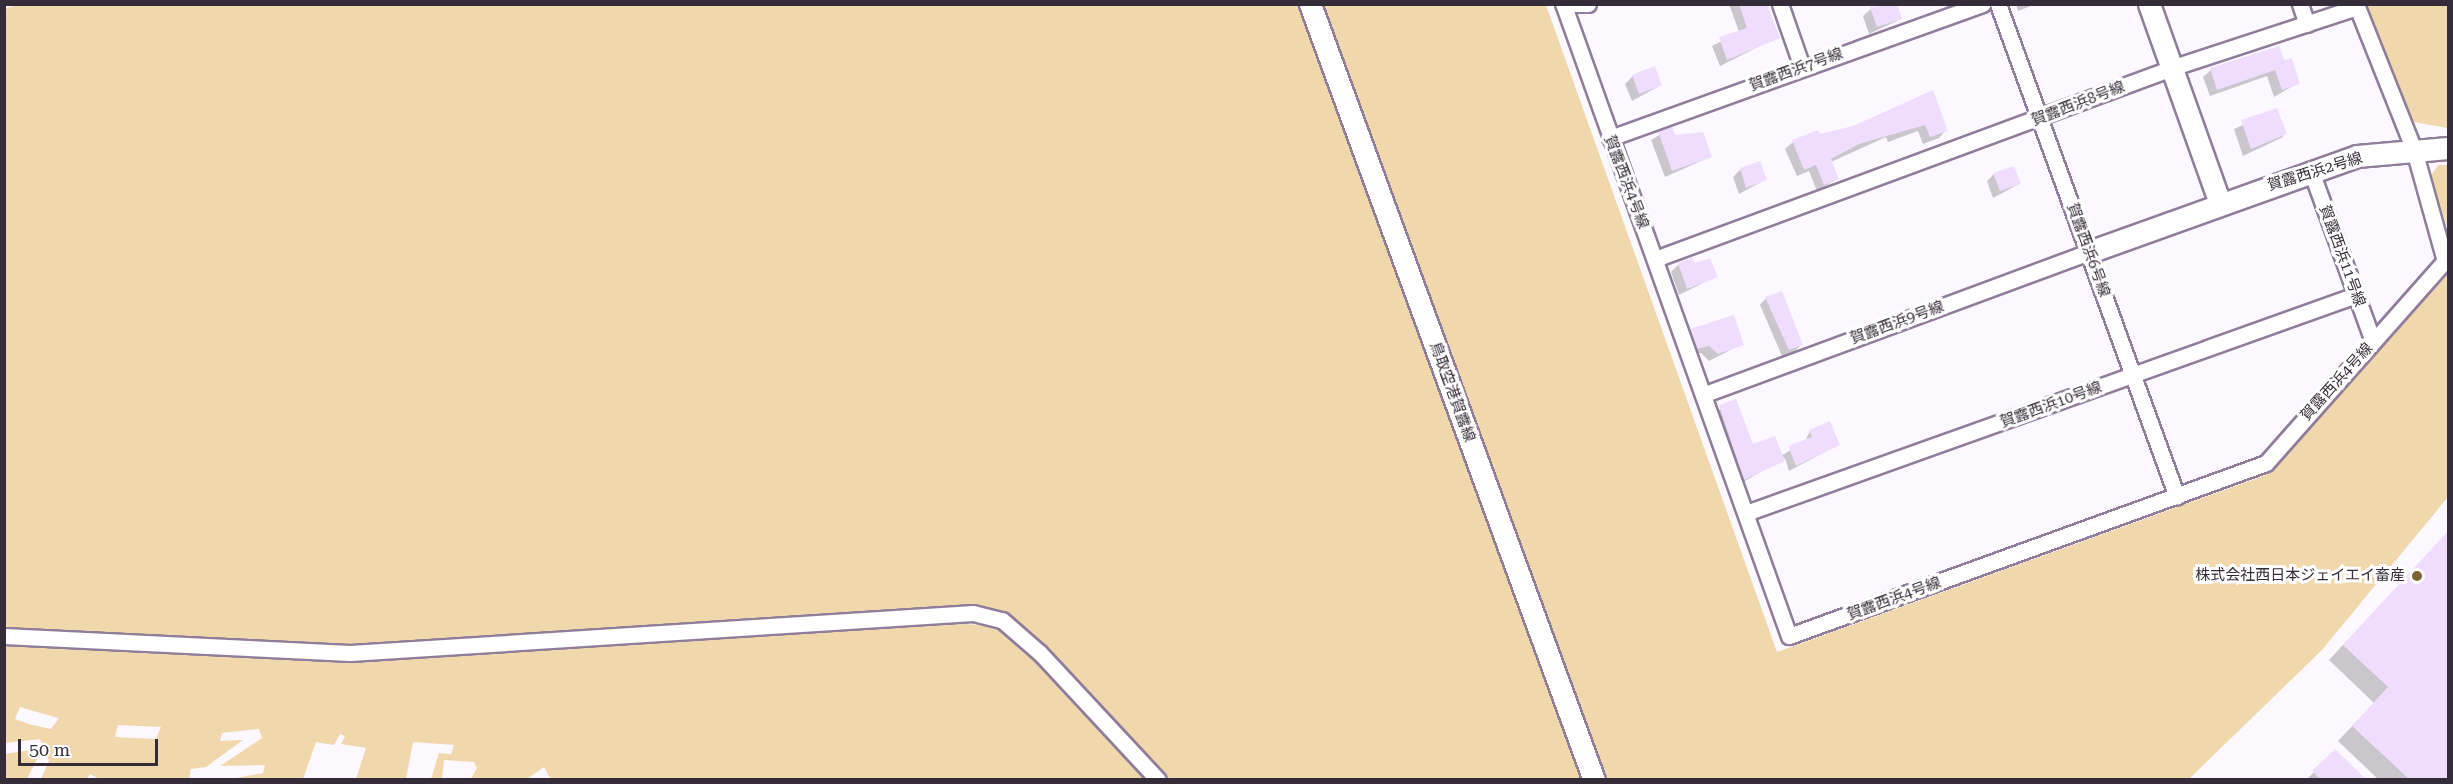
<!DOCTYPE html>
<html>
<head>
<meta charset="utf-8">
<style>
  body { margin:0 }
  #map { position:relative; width:2453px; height:784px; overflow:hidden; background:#fcf8ff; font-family:"Roboto Serif","Noto Sans JP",serif }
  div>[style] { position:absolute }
  .green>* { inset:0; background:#f1d7ac }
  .shadow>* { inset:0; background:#0003 }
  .building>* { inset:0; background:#f0ddfd }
  .roads { filter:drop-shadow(2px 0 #8f7d9a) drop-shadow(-2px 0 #8f7d9a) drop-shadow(0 2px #8f7d9a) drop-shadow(0 -2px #8f7d9a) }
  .street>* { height:15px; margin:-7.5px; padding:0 7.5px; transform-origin:7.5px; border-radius:7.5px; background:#fff }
  .secondary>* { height:21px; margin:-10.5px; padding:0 10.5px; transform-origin:10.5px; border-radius:10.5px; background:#fff }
  .dots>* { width:16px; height:16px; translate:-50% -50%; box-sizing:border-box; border:3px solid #fff; border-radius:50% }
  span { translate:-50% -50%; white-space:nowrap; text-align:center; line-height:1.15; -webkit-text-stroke:6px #fff; paint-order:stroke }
  .street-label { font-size:15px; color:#342c38 }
  .poi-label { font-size:15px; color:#342c38 }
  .right { translate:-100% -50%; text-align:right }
  .frame { position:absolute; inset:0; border:6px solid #342c38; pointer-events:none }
  .scale { position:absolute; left:18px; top:739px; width:140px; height:27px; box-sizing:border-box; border:3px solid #342c38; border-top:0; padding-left:8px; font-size:18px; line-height:21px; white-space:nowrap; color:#342c38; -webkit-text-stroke:4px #fff; paint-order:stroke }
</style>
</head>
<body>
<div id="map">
  <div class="green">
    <i style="clip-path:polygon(21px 4px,1546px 5px,1777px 652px,2266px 475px,2448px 274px,2448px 497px,2322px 650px,2189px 779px,1170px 779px,1031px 635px,1005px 616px,956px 607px,340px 646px,5px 629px,4px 9px)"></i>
    <i style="clip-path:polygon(2367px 5px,2448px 5px,2448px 128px,2408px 121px)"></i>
    <i style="clip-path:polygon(2438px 165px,2448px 165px,2448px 229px,2430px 177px)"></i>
    <i style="clip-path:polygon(evenodd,956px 623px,996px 627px,1020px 644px,1146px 779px,551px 780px,544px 767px,527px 779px,470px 780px,477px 768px,474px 762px,444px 760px,442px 779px,431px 779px,439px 753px,451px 754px,454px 745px,413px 742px,406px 779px,356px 779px,366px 748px,341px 744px,345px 736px,340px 734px,334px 745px,316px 742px,303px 779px,232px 779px,263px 773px,265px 765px,220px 766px,262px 738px,259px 729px,222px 733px,220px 741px,243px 740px,206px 767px,191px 769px,189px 779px,99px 779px,90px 774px,87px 779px,41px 779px,49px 761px,40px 739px,5px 743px,4px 643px,336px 661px,956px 623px,20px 707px,58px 718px,59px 718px,51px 729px,29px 724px,15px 719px,20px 707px,956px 623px,118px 725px,161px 727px,156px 739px,115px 737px,118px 725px)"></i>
    <i style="clip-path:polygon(31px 750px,37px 759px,27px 779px,5px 779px,5px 754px)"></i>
  </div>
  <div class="shadow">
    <i style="clip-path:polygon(1729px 4px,1766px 4px,1778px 37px,1720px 66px,1712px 46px,1739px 32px)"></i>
    <i style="clip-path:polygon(1895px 4px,1901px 19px,1869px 34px,1863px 16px,1871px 9px)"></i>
    <i style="clip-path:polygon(2016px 4px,2036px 4px,2018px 11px)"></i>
    <i style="clip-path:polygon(2284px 62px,2298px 83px,2274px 97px,2267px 76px,2210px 96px,2203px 77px,2211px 70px)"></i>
    <i style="clip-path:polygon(1633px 76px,1661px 85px,1632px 101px,1625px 84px)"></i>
    <i style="clip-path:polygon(1932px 92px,1946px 130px,1939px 138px,1923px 144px,1918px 131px,1888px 142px,1886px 137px,1831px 162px,1837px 179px,1817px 191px,1809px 171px,1797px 176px,1785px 149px,1793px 142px,1853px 127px)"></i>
    <i style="clip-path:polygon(2276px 110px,2283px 137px,2243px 156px,2234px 129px)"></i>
    <i style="clip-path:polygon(1671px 128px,1674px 137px,1710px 157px,1665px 177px,1651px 140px)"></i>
    <i style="clip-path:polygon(1741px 169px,1765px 180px,1739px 194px,1733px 177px)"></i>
    <i style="clip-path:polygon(1994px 174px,2019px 184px,1993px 198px,1987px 181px)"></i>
    <i style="clip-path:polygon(1679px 264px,1694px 265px,1717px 276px,1679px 295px,1671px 272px)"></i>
    <i style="clip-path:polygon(1766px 298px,1801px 345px,1795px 351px,1782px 356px,1760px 305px)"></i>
    <i style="clip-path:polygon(1691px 331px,1742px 344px,1709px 361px,1701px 353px,1689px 355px,1683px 338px)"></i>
    <i style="clip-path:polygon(1735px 401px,1752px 446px,1781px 456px,1805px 441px,1810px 431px,1838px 445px,1789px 471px,1785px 458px,1738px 485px,1713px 413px)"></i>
    <i style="clip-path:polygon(2448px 533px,2448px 780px,2379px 780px,2338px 741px,2374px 703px,2329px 660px)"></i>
    <i style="clip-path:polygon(2335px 751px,2365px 780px,2306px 780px)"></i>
  </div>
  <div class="building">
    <i style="clip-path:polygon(1739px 4px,1767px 4px,1780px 38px,1727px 60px,1719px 37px,1747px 28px)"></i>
    <i style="clip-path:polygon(1897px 4px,1902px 19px,1877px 27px,1870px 7px)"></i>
    <i style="clip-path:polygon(2279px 46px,2284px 60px,2292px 58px,2300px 84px,2282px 90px,2275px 70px,2217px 90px,2210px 68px)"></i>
    <i style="clip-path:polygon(1655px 66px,1662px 85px,1639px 94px,1632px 75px)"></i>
    <i style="clip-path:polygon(1933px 90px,1948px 131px,1930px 137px,1925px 125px,1859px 144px,1831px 159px,1839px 179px,1824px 185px,1816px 165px,1804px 170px,1792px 140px,1818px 130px,1820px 134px,1853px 126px)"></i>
    <i style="clip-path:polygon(2277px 108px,2287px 134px,2251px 149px,2241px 120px)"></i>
    <i style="clip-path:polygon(1672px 126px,1675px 135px,1703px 132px,1712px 157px,1672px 171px,1658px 131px)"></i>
    <i style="clip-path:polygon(1760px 161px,1767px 180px,1746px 188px,1740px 168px)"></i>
    <i style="clip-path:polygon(2014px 166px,2021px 184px,2000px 191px,1993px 173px)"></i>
    <i style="clip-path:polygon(1692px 258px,1695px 263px,1710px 258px,1718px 277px,1687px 289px,1678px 263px)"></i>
    <i style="clip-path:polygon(1782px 291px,1803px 345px,1789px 350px,1765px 297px)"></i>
    <i style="clip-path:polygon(1734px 315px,1744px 345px,1718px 354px,1709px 346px,1697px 349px,1690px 329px)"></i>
    <i style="clip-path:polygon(1736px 399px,1753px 444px,1775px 436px,1785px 461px,1744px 480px,1719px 405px)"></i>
    <i style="clip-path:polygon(1830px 421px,1840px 445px,1796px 466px,1788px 446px,1812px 437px,1809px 430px)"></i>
    <i style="clip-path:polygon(2448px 531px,2448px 780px,2410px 780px,2352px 726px,2388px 687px,2343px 645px)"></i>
    <i style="clip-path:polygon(2335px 749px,2367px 780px,2321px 780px,2312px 771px)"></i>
  </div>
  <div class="roads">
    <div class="street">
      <i style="left:1563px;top:4px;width:25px"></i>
      <i style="left:1780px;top:4px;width:67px;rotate:70.8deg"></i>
      <i style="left:1998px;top:4px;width:524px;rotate:70.04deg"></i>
      <i style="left:2300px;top:4px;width:21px;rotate:71deg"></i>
      <i style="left:1564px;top:6px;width:669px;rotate:70.35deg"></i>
      <i style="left:1789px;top:636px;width:507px;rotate:-19.93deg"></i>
      <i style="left:2266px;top:463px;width:270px;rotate:-48.5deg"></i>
      <i style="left:2445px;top:261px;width:115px;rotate:-105.6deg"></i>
      <i style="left:2414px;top:150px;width:154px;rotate:-111.7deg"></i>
      <i style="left:2357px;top:7px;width:195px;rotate:161.8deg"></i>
      <i style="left:2172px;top:68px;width:551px;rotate:159.72deg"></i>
      <i style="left:1610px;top:138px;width:396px;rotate:-19.8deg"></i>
      <i style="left:2311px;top:171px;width:181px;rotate:70deg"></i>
      <i style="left:1705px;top:394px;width:409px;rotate:-20.3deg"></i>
      <i style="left:1746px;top:513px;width:648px;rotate:-19.67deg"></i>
      <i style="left:4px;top:636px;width:346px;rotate:2.8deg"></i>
      <i style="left:350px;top:653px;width:624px;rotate:-3.67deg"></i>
      <i style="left:973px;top:613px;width:30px;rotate:14deg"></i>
      <i style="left:1002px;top:620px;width:50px;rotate:41deg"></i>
      <i style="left:1040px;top:653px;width:173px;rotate:47.1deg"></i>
    </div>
    <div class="secondary">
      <i style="left:1310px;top:4px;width:826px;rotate:69.9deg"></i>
      <i style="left:2149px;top:4px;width:211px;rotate:70.4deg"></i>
      <i style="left:2089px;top:252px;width:285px;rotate:-19.7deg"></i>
      <i style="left:2357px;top:156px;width:91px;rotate:-5deg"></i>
    </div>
  </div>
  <div class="dots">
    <i style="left:2417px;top:576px;background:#7d6335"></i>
  </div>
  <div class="street-label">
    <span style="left:1796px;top:70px;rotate:-20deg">賀露西浜7号線</span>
    <span style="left:2078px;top:104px;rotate:-21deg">賀露西浜8号線</span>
    <span style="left:2315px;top:172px;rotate:-17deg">賀露西浜2号線</span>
    <span style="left:1626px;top:182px;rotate:69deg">賀露西浜4号線</span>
    <span style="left:2088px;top:250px;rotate:70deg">賀露西浜6号線</span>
    <span style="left:2342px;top:256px;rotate:70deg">賀露西浜11号線</span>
    <span style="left:1897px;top:323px;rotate:-20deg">賀露西浜9号線</span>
    <span style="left:2337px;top:382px;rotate:-48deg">賀露西浜4号線</span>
    <span style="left:1452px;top:392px;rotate:70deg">鳥取空港賀露線</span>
    <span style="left:2051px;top:405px;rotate:-20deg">賀露西浜10号線</span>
    <span style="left:1894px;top:599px;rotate:-20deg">賀露西浜4号線</span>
  </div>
  <div class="poi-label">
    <span class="right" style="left:2405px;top:576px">株式会社西日本ジェイエイ畜産</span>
  </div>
  <div class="frame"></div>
  <div class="scale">50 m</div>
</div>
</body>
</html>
